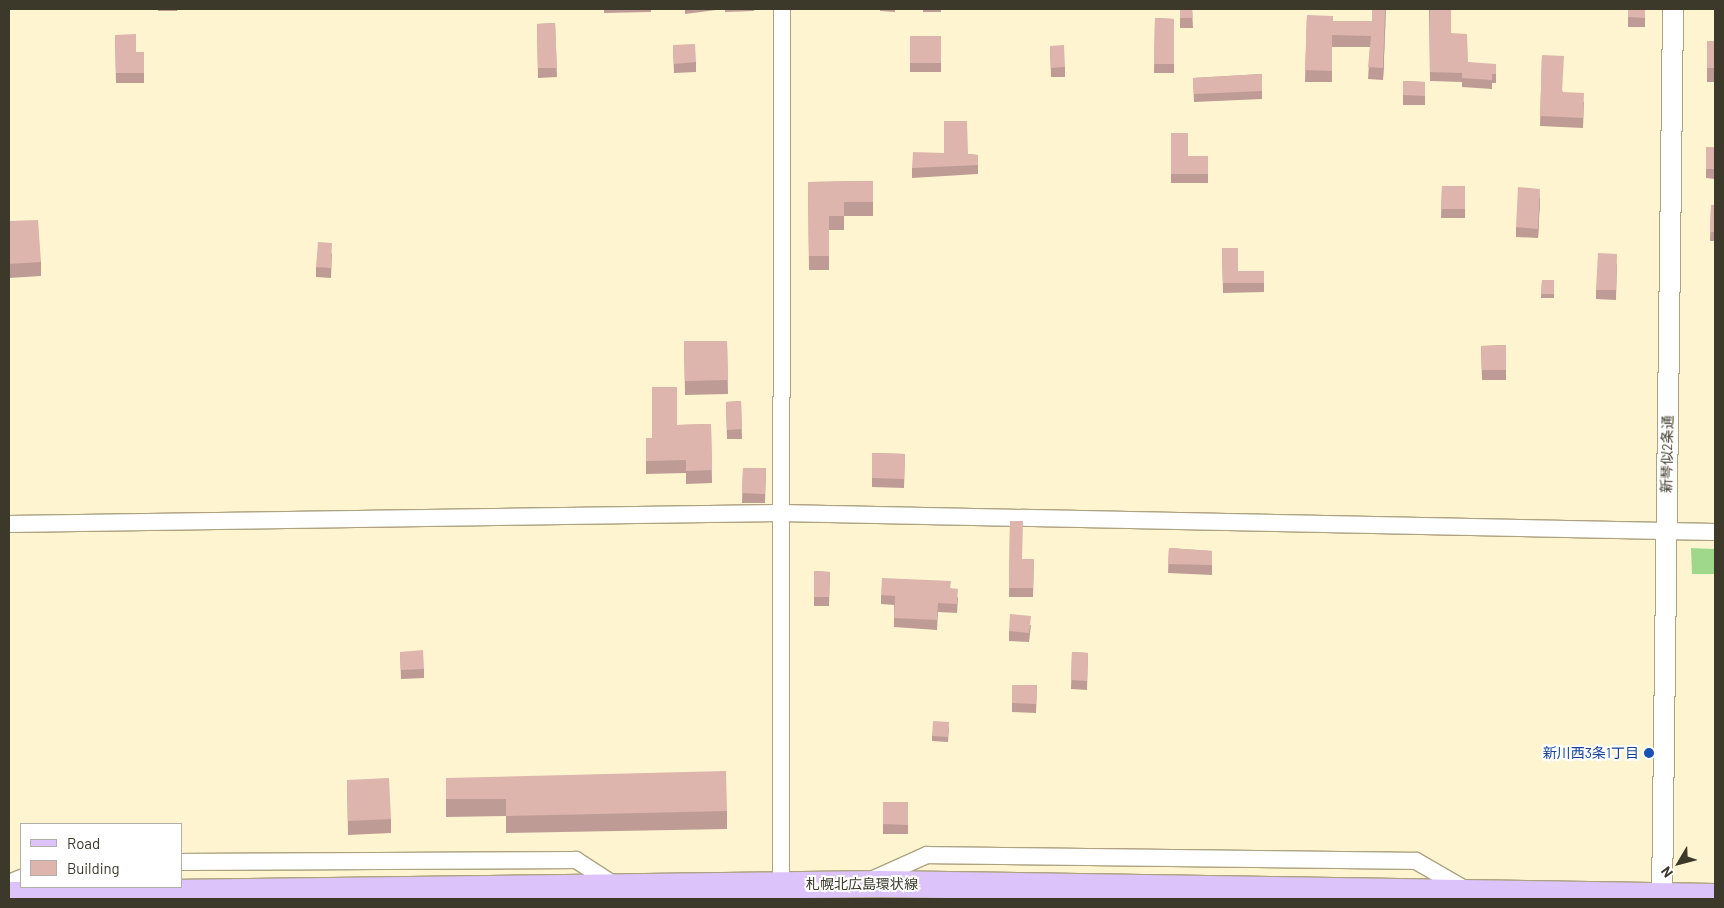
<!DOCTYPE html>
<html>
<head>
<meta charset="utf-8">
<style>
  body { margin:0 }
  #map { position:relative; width:1724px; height:908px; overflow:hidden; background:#fff4d0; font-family:Barlow,"Noto Sans JP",sans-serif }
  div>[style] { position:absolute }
  .green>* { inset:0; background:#9fd88b }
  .roads { filter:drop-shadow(1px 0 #ada381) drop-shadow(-1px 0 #ada381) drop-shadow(0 1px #ada381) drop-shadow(0 -1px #ada381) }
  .minor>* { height:16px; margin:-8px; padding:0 8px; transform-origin:8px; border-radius:8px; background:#fff }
  .tertiary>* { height:20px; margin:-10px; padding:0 10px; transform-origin:10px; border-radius:10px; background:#fff }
  .primary>* { height:26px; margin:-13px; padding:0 13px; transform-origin:13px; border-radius:13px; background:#dcc4fa }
  .wall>* { inset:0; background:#be9c95 }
  .shaded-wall>* { inset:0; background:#9b7f79 }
  .building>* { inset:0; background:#ddb5ad }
  .dots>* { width:14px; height:14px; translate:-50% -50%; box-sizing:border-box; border:2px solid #fff; border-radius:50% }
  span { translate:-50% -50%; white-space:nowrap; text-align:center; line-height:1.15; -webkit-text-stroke:4px #fff; paint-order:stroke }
  .street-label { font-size:14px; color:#3c382a }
  .transit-label { font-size:14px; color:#164399 }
  .right { translate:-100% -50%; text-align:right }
  .frame { position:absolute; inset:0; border:10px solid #3c382a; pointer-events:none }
  .legend { position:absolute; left:20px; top:823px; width:162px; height:65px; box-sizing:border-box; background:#fff; border:1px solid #b1afaa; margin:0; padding:6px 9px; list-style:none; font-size:15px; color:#3c382a }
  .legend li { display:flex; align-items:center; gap:10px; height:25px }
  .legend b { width:25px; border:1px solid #b1afaa }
  .north { position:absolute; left:1654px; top:838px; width:50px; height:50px; -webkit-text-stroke:4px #fff; paint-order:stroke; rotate:233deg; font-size:14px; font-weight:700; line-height:20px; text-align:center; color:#3c382a }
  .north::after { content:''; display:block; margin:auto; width:18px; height:22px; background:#3c382a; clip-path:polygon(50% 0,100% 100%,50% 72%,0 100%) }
</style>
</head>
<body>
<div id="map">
  <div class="green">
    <i style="clip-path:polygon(1691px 548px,1715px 549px,1715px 574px,1692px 574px)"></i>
  </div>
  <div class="roads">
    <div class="minor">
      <i style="left:9px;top:524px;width:771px;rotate:-0.82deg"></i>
      <i style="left:780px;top:513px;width:935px;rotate:1.16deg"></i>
      <i style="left:181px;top:862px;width:395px;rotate:-0.3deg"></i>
      <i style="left:576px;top:860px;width:48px;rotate:33deg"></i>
      <i style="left:871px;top:880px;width:61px;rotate:-24.1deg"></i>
      <i style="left:927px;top:855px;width:489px;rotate:0.7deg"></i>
      <i style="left:1416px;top:861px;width:60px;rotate:30deg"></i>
      <i style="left:9px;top:883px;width:13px;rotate:-23deg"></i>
      <i style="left:781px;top:899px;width:890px;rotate:-89.94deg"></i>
    </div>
    <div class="tertiary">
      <i style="left:1662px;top:899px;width:890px;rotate:-89.29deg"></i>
    </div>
    <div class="primary">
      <i style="left:9px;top:895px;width:872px;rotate:-0.72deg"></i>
      <i style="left:881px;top:884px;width:834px;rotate:0.89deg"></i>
    </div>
  </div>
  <div class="wall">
    <i style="clip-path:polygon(158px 9px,177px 9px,177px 11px,158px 11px)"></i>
    <i style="clip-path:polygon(604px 9px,651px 9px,651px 12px,604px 13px)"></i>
    <i style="clip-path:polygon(685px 9px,724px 9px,685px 14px)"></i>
    <i style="clip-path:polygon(725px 9px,754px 9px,754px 11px,725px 12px)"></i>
    <i style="clip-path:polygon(880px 9px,895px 9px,895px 12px,880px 11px)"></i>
    <i style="clip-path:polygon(923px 9px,941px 9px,941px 12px,923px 12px)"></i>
    <i style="clip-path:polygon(1180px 9px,1192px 9px,1193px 28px,1180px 28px)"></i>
    <i style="clip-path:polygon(1386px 9px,1383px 80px,1368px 79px,1370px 47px,1332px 47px,1332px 82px,1305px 82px,1307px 15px,1333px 21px,1372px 21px)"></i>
    <i style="clip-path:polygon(1429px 9px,1451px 33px,1468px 62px,1496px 72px,1496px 83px,1492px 83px,1492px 89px,1462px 87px,1462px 82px,1430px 81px)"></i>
    <i style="clip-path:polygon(1628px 9px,1645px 9px,1645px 27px,1628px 27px)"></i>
    <i style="clip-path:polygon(1155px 18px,1174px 19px,1174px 73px,1154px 73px)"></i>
    <i style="clip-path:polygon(555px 23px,557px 77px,538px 78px,537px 24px)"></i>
    <i style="clip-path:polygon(115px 35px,136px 52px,144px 52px,144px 83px,116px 83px)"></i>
    <i style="clip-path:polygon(910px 36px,941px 36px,941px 72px,910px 72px)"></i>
    <i style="clip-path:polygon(1707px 41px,1715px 41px,1715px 82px,1707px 82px)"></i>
    <i style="clip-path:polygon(673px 45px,696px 62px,696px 72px,674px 73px)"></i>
    <i style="clip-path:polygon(1050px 46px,1065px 67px,1065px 77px,1051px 77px)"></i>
    <i style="clip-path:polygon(1542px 55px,1563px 92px,1584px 102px,1583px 128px,1540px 126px)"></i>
    <i style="clip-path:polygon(1262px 74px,1262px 99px,1194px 102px,1193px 78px)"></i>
    <i style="clip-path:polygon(1403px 81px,1425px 82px,1425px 105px,1403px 105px)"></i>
    <i style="clip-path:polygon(1171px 133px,1188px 156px,1208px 156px,1208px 183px,1171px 183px)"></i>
    <i style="clip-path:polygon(1706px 147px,1715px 147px,1715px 179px,1706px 178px)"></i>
    <i style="clip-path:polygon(968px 154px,978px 155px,978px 174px,912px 178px,912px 168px)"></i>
    <i style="clip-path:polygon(873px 181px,873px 216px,844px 216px,844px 230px,829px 230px,829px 270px,809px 270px,808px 182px)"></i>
    <i style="clip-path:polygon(1442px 186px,1465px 186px,1465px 218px,1441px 218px)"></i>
    <i style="clip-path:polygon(1540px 198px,1538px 238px,1516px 237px,1516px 227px)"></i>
    <i style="clip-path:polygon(1711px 205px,1715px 205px,1715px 241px,1710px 241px)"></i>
    <i style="clip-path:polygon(9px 221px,41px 262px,41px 276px,9px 278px)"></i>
    <i style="clip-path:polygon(1222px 248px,1238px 271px,1264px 271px,1264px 292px,1223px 293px)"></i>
    <i style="clip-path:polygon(332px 253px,331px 278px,316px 277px,316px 267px)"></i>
    <i style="clip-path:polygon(1617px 263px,1616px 300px,1596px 299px,1596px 290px)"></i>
    <i style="clip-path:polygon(1542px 280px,1554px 280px,1554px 298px,1541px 298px)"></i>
    <i style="clip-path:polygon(684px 341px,727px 341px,728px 394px,685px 395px)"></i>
    <i style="clip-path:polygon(1506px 345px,1506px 380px,1482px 380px,1481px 346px)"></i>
    <i style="clip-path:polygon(741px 401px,742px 439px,727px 439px,726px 402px)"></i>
    <i style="clip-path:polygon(711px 424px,712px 483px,686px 484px,686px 473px,646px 474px,646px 438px,652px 438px,677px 425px)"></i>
    <i style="clip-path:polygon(872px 453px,905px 454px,904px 488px,872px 487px)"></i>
    <i style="clip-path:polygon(743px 468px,766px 468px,765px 503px,742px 503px)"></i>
    <i style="clip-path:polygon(1010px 521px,1022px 559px,1034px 559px,1033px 597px,1009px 597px)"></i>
    <i style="clip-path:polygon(1169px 548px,1212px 551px,1212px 575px,1168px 573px)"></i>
    <i style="clip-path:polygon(814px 571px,830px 572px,829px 606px,814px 606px)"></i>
    <i style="clip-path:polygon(951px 588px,958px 598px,957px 613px,938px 612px,937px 630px,894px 627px,894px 605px,881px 604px,881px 595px)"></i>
    <i style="clip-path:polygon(1031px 625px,1029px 642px,1009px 641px,1009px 631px)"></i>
    <i style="clip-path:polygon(400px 652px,424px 669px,424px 678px,401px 679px)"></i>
    <i style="clip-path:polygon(1072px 652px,1088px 653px,1087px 690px,1071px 689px)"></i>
    <i style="clip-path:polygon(1012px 685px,1037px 685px,1036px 713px,1012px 712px)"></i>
    <i style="clip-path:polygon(949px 727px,948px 742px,932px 741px,932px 736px)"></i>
    <i style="clip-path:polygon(446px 778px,727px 811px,727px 829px,506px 833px,506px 816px,446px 817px)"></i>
    <i style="clip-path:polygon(347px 780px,391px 819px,391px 833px,348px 835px)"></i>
    <i style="clip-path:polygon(883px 802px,908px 802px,908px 834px,883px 834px)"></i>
  </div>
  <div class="shaded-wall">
    <i style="clip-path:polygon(1386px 9px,1383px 80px,1383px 68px)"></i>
    <i style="clip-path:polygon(1540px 189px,1540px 198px,1538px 238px,1538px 229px)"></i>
  </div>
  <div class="building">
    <i style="clip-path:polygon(1180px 9px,1192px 9px,1193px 18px,1180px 18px)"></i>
    <i style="clip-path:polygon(1372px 9px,1385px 9px,1383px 68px,1368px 67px,1371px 36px,1332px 35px,1332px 71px,1305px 70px,1307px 15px,1333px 16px,1333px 21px,1372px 21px)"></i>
    <i style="clip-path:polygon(1430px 9px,1451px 9px,1451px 33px,1467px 34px,1468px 62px,1496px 64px,1496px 74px,1492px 74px,1492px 80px,1462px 78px,1462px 73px,1430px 72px)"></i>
    <i style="clip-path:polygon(1628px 9px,1645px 9px,1645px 18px,1628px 17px)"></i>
    <i style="clip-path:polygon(1155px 18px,1174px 19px,1174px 64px,1154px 64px)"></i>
    <i style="clip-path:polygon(555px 23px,557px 68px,538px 68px,537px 24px)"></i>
    <i style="clip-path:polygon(136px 34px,136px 52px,144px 52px,144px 73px,116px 73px,115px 35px)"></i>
    <i style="clip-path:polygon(910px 36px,941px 36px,941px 63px,910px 63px)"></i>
    <i style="clip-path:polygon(1707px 41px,1715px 41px,1715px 68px,1707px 68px)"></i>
    <i style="clip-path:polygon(695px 44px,696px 62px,674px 64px,673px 45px)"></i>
    <i style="clip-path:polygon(1064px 45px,1065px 67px,1051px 68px,1050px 46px)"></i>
    <i style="clip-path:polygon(1542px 55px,1564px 56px,1562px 92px,1584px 93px,1583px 118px,1540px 116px)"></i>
    <i style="clip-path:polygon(1262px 74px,1262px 91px,1194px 94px,1193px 78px)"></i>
    <i style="clip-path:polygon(1403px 81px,1425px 82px,1425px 96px,1403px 95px)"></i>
    <i style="clip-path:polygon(944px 121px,967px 121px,968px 154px,978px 155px,978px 165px,912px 168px,913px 152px,944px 153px)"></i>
    <i style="clip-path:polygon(1171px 133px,1188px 133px,1188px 156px,1208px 156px,1208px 174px,1171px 174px)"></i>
    <i style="clip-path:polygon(1706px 147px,1715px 147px,1715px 169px,1706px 169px)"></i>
    <i style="clip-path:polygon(873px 181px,873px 202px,844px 202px,844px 216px,829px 216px,829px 256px,809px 256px,808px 182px)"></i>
    <i style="clip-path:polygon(1442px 186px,1465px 186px,1465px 209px,1441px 209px)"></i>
    <i style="clip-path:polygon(1518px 187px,1540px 189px,1538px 229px,1516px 227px)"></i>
    <i style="clip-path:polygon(1711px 205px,1715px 205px,1715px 232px,1710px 232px)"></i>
    <i style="clip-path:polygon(38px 220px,41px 262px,9px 264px,9px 221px)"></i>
    <i style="clip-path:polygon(318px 242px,332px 243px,331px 268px,316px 267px)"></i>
    <i style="clip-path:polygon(1222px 248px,1238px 248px,1238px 271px,1264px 271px,1264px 283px,1223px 283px)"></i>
    <i style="clip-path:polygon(1598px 253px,1617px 254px,1616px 290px,1596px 290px)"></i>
    <i style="clip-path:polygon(1542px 280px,1554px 280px,1554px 294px,1541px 294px)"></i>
    <i style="clip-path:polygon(684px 341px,727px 341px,728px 380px,685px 381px)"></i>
    <i style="clip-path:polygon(1506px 345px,1506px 370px,1482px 370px,1481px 346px)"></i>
    <i style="clip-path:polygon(652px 387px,677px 387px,677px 425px,711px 424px,712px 470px,686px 471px,686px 460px,646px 461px,646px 438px,652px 438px)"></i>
    <i style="clip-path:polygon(741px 401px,742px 429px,727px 430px,726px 402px)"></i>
    <i style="clip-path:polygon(872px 453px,905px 454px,904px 479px,872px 478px)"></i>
    <i style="clip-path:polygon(743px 468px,766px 468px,765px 494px,742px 493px)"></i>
    <i style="clip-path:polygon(1010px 521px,1023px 521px,1022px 559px,1034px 559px,1033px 588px,1009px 588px)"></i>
    <i style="clip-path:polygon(1169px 548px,1212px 551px,1212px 565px,1168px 564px)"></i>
    <i style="clip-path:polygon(814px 571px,830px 572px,829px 597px,814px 597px)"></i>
    <i style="clip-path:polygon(882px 578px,951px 581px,950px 588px,958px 589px,957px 604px,938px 603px,937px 620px,894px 618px,895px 596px,881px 595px)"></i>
    <i style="clip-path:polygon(1010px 614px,1031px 616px,1029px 633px,1009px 631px)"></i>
    <i style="clip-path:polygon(423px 650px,424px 669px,401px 670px,400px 652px)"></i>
    <i style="clip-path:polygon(1072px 652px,1088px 653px,1087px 681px,1071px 680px)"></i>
    <i style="clip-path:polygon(1012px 685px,1037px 685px,1036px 704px,1012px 703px)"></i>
    <i style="clip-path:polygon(933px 721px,949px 722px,948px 737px,932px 736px)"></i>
    <i style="clip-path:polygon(726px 771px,727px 811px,506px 816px,506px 799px,446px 799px,446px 778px)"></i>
    <i style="clip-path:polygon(389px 778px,391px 819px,348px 821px,347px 780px)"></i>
    <i style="clip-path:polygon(883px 802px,908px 802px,908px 825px,883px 824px)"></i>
  </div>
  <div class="dots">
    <i style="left:1649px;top:753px;background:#1a4fb4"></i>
  </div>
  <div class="street-label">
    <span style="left:1667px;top:454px;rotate:-89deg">新琴似2条通</span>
    <span style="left:862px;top:884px">札幌北広島環状線</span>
  </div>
  <div class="transit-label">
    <span class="right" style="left:1639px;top:753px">新川西3条1丁目</span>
  </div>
  <div class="frame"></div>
  <ul class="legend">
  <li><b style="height:6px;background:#dcc4fa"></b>Road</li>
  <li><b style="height:14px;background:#ddb5ad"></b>Building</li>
  </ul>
  <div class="north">N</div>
</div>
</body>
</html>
